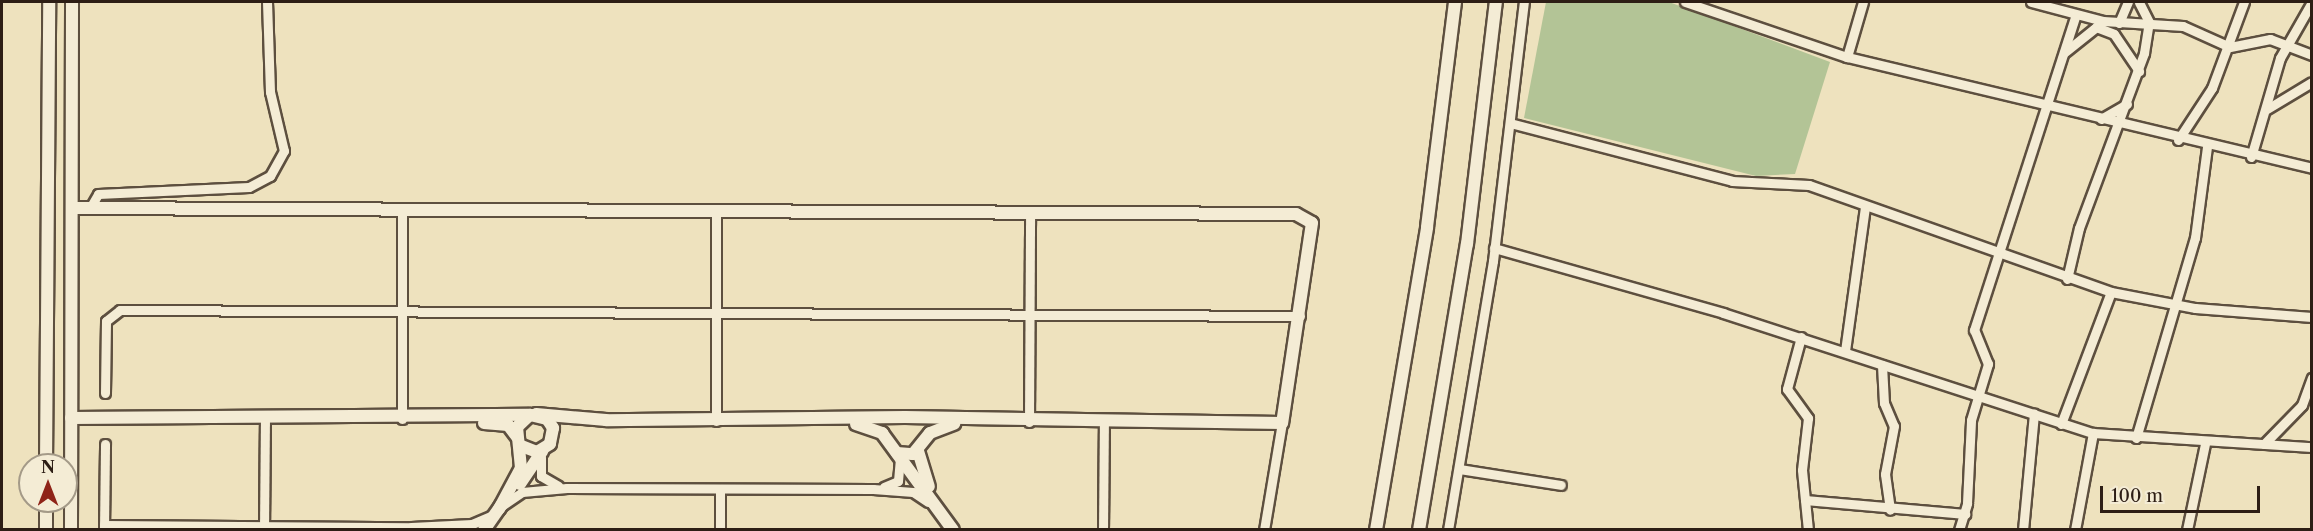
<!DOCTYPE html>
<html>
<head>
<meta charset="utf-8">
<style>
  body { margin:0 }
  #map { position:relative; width:2313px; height:531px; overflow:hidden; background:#eee2be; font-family:"Libre Caslon Text",serif }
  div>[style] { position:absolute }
  .green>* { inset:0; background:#b3c496 }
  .roads { filter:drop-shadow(2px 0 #5d4f3f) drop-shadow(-2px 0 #5d4f3f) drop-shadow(0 2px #5d4f3f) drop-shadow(0 -2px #5d4f3f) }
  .street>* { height:9px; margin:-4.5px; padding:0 4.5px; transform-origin:4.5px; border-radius:4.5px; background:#f4ecd5 }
  .secondary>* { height:12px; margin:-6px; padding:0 6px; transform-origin:6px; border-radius:6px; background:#f4ecd5 }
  span { translate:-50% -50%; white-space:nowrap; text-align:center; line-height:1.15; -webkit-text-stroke:4.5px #f4ecd5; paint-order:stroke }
  .frame { position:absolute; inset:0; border:3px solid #2d1e15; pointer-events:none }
  .north { position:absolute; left:18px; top:453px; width:60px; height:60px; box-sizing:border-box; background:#f4ecd5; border:2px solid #a49a88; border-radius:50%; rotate:0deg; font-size:16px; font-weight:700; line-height:24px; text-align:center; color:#2d1e15 }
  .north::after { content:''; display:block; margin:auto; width:21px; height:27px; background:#8f2418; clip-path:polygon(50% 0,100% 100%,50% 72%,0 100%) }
  .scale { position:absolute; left:2100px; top:486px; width:160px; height:27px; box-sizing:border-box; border:3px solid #2d1e15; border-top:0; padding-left:8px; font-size:18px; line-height:21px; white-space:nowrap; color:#2d1e15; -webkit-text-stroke:4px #f4ecd5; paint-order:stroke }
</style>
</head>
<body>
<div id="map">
  <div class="green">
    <i style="clip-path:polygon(1546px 2px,1669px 2px,1830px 62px,1795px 174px,1756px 176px,1524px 118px)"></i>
  </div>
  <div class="roads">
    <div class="street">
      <i style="left:1685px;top:2px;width:171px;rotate:18.8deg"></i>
      <i style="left:1847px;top:57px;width:478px;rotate:13.4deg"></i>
      <i style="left:2031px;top:2px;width:74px;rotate:14.8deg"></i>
      <i style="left:2103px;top:21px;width:80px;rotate:3.6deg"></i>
      <i style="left:2183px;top:26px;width:51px;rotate:24.1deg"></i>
      <i style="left:2119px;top:23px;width:23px;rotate:-67deg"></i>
      <i style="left:2096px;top:27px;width:19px;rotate:21deg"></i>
      <i style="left:2114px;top:34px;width:45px;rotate:56deg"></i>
      <i style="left:2230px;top:47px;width:41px;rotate:-11.3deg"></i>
      <i style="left:2270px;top:39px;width:45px;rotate:20.9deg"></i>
      <i style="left:2065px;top:52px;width:45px;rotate:-38.7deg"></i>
      <i style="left:1847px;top:57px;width:57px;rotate:-73.8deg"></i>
      <i style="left:2267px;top:109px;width:52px;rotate:-31deg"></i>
      <i style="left:2101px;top:119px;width:30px;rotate:-30deg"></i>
      <i style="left:1510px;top:123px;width:229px;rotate:14.6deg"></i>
      <i style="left:1732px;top:181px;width:77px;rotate:3deg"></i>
      <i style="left:1809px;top:185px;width:320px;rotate:19.5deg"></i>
      <i style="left:2111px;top:292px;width:86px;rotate:10.8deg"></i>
      <i style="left:2195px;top:308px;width:117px;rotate:4.4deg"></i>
      <i style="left:2178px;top:140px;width:62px;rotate:-56.8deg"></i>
      <i style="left:2212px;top:88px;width:92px;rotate:-69.6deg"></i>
      <i style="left:2251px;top:157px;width:103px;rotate:-73.7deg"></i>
      <i style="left:2280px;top:58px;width:64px;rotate:-60.3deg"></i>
      <i style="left:90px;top:208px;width:16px;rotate:-60deg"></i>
      <i style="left:98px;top:194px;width:151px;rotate:-2.7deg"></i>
      <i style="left:249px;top:187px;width:24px;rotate:-28deg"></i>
      <i style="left:270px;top:176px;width:29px;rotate:-61deg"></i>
      <i style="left:284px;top:151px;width:61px;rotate:-103.3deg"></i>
      <i style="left:270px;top:92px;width:90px;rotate:-91.9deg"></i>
      <i style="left:402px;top:209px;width:210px;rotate:90deg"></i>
      <i style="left:716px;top:210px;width:211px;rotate:90deg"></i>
      <i style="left:1494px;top:248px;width:238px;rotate:15.8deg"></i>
      <i style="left:1723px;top:313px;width:389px;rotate:18deg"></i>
      <i style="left:2093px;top:433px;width:219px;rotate:3.7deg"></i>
      <i style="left:2067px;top:279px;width:52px;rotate:-76.8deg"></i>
      <i style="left:2079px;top:228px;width:187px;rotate:-69.6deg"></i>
      <i style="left:2144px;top:53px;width:31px;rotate:-81deg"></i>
      <i style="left:2149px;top:22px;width:22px;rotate:-117deg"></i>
      <i style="left:1801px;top:337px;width:54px;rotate:105.1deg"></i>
      <i style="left:1787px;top:389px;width:36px;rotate:54deg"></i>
      <i style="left:1808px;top:418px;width:52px;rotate:96.6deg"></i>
      <i style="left:1802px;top:470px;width:60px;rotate:84.3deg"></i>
      <i style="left:1845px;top:351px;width:146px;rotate:-82.1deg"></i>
      <i style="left:1882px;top:365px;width:38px;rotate:87deg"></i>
      <i style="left:1884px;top:403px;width:25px;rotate:67deg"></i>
      <i style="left:1894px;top:426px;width:49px;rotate:100.6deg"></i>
      <i style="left:1885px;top:474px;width:36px;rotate:82deg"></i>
      <i style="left:105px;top:393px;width:72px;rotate:-89.2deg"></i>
      <i style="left:106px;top:321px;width:18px;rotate:-38deg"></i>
      <i style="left:120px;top:310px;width:1180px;rotate:0.29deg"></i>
      <i style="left:1029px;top:422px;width:210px;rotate:-89.7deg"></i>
      <i style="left:2061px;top:424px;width:141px;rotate:-69.3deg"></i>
      <i style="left:2136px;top:438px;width:209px;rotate:-73.6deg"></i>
      <i style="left:2195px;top:238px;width:92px;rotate:-82.5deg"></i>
      <i style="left:2264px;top:444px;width:54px;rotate:-45.7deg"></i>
      <i style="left:2302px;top:405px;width:29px;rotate:-70deg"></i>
      <i style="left:541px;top:457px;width:19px;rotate:90deg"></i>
      <i style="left:541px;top:476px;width:20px;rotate:30deg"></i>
      <i style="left:1459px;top:469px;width:103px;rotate:8.9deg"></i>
      <i style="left:884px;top:487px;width:15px;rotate:-23deg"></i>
      <i style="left:898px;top:481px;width:21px;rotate:-85deg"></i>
      <i style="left:1805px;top:500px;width:161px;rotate:5deg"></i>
      <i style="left:503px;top:505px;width:23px;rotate:-34deg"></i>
      <i style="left:522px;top:492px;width:45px;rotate:-5.1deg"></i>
      <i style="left:567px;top:488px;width:306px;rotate:0.2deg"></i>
      <i style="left:873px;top:489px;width:40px;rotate:4.3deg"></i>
      <i style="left:913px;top:492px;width:18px;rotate:34deg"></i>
      <i style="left:104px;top:525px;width:307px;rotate:0.4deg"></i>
      <i style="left:411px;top:527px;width:61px;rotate:-2.8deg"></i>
      <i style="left:472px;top:524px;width:23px;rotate:-23deg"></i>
      <i style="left:104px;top:529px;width:85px;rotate:-89.3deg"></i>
      <i style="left:264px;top:530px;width:112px;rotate:-89.5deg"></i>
      <i style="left:720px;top:530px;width:41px;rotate:-90deg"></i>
      <i style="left:1103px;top:530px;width:107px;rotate:-89.5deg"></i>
      <i style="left:1264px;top:530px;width:109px;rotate:-80.5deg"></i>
      <i style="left:1448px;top:530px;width:273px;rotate:-80.5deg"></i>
      <i style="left:1493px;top:261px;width:261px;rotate:-83.2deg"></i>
      <i style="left:1959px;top:530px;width:28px;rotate:-73deg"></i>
      <i style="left:1967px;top:503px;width:83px;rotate:-87.2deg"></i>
      <i style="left:1971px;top:420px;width:59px;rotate:-73.1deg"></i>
      <i style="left:1988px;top:364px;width:37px;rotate:-112deg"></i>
      <i style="left:1974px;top:330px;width:331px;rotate:-72.1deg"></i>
      <i style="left:2023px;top:530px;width:117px;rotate:-84.6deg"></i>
      <i style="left:2075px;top:530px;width:99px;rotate:-79.5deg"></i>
      <i style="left:2187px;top:530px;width:88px;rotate:-78.2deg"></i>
    </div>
    <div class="secondary">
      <i style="left:72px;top:208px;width:1224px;rotate:0.28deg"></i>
      <i style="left:1296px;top:214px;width:18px;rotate:29deg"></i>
      <i style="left:1312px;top:223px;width:202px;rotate:98.5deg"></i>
      <i style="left:1282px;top:423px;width:377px;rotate:-179.1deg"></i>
      <i style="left:905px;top:417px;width:299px;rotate:179.4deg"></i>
      <i style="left:606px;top:420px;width:70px;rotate:-175.1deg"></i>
      <i style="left:71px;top:418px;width:459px;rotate:-0.4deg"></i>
      <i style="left:484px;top:423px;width:24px;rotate:5deg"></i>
      <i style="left:508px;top:425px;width:15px;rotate:53deg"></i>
      <i style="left:856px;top:424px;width:28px;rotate:19deg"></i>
      <i style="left:882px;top:433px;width:120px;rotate:53.8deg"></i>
      <i style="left:918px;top:451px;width:37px;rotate:73deg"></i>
      <i style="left:897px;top:453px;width:16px;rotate:4deg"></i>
      <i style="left:913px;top:454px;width:27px;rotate:-51deg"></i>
      <i style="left:930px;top:433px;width:26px;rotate:-21deg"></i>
      <i style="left:46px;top:465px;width:463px;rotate:-89.6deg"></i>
      <i style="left:520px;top:484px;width:40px;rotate:-56deg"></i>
      <i style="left:499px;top:509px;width:47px;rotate:-61.8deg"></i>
      <i style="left:521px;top:468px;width:41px;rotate:-95.6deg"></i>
      <i style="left:517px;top:427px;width:18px;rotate:-43deg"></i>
      <i style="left:530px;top:415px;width:17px;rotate:13deg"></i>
      <i style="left:547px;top:419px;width:11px;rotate:56deg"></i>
      <i style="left:553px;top:428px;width:16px;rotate:101deg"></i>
      <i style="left:550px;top:444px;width:15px;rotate:148deg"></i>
      <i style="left:537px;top:452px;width:17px;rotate:-159deg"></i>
      <i style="left:46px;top:530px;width:29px;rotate:-90deg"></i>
      <i style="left:71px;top:530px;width:528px;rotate:-89.89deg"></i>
      <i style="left:484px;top:530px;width:32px;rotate:-55deg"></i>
      <i style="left:1376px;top:530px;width:307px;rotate:-80.4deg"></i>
      <i style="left:1427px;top:227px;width:227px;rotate:-82.9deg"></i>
      <i style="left:1419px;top:530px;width:290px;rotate:-80.5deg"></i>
      <i style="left:1467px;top:244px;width:244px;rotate:-83.2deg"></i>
    </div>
  </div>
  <div class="frame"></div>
  <div class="north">N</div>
  <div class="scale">100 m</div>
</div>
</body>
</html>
